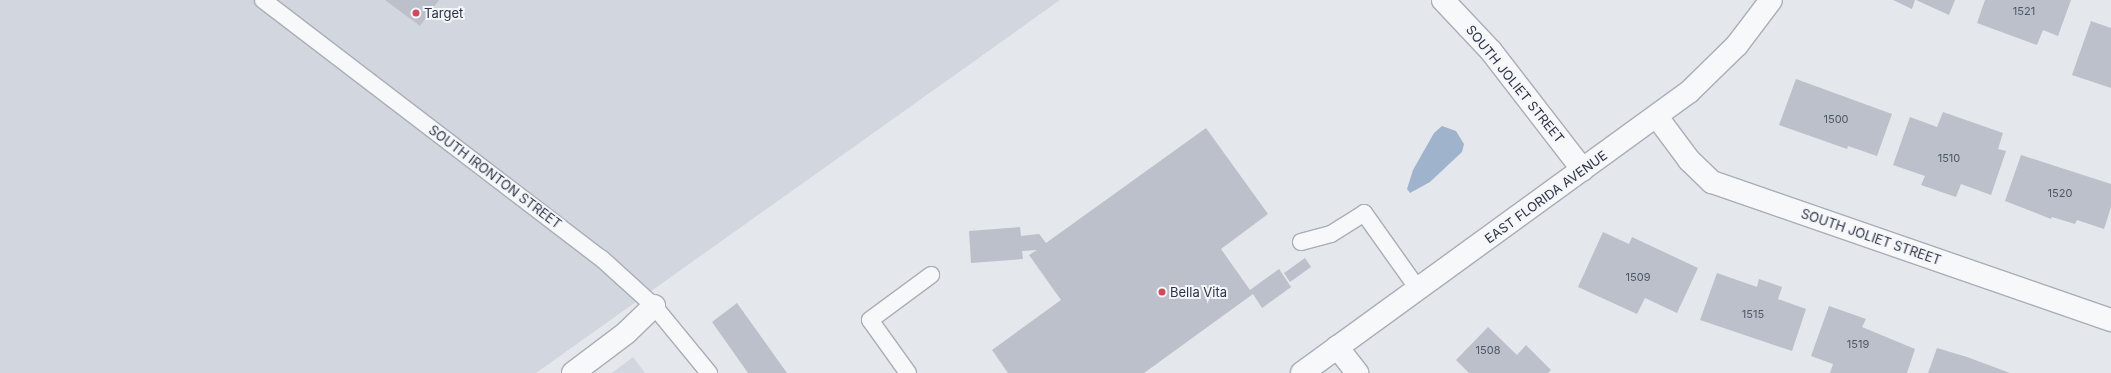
<!DOCTYPE html>
<html>
<head>
<meta charset="utf-8">
<style>
  body { margin:0 }
  #map { position:relative; width:2111px; height:373px; overflow:hidden; background:#e4e7ec; font-family:Inter,sans-serif }
  div>[style] { position:absolute }
  .built>* { inset:0; background:#d2d6de }
  .water>* { inset:0; background:#9fb4cc }
  .building>* { inset:0; background:#bbc0ca }
  .roads { filter:drop-shadow(1px 0 #a9aeb7) drop-shadow(-1px 0 #a9aeb7) drop-shadow(0 1px #a9aeb7) drop-shadow(0 -1px #a9aeb7) }
  .service>* { height:16px; margin:-8px; padding:0 8px; transform-origin:8px; border-radius:8px; background:#f7f8fa }
  .minor>* { height:22px; margin:-11px; padding:0 11px; transform-origin:11px; border-radius:11px; background:#f7f8fa }
  .tertiary>* { height:22px; margin:-11px; padding:0 11px; transform-origin:11px; border-radius:11px; background:#f7f8fa }
  .dots>* { width:11px; height:11px; translate:-50% -50%; box-sizing:border-box; border:2px solid #f4f6f9; border-radius:50% }
  span { translate:-50% -50%; white-space:nowrap; text-align:center; line-height:1.15; -webkit-text-stroke:4px #f4f6f9; paint-order:stroke }
  .number-label { font-size:11px; color:#4f5766 }
  .number-label span { -webkit-text-stroke-width:0 }
  .poi-label { font-size:13px; color:#2b3445 }
  .left { translate:0 -50%; text-align:left }
  .street-label { font-size:13px; color:#2b3445 }
</style>
</head>
<body>
<div id="map">
  <div class="built">
    <i style="clip-path:polygon(0 0,1060px 0,536px 373px,0 373px)"></i>
    <i style="clip-path:polygon(633px 357px,645px 373px,612px 373px)"></i>
  </div>
  <div class="water">
    <i style="clip-path:polygon(1442px 126px,1456px 131px,1464px 144px,1462px 152px,1430px 182px,1410px 193px,1407px 189px,1413px 170px,1434px 133px)"></i>
  </div>
  <div class="building">
    <i style="clip-path:polygon(385px 0,439px 0,420px 26px)"></i>
    <i style="clip-path:polygon(1893px 0,1915px 0,1912px 9px)"></i>
    <i style="clip-path:polygon(1916px 0,1955px 0,1949px 15px)"></i>
    <i style="clip-path:polygon(1985px 0,2071px 0,2058px 36px,2043px 30px,2037px 45px,1977px 23px)"></i>
    <i style="clip-path:polygon(2091px 21px,2111px 28px,2111px 88px,2072px 75px)"></i>
    <i style="clip-path:polygon(1796px 79px,1892px 114px,1877px 156px,1848px 146px,1847px 149px,1779px 125px)"></i>
    <i style="clip-path:polygon(1943px 112px,2003px 133px,1998px 149px,2006px 151px,1991px 195px,1961px 184px,1956px 197px,1921px 185px,1925px 176px,1893px 165px,1910px 117px,1937px 127px)"></i>
    <i style="clip-path:polygon(1206px 128px,1268px 214px,1221px 249px,1250px 290px,1279px 269px,1291px 287px,1262px 308px,1253px 294px,1144px 373px,1008px 373px,992px 350px,1061px 300px,1029px 255px,1037px 250px,1022px 251px,1023px 259px,971px 263px,969px 231px,1020px 227px,1021px 236px,1039px 234px,1046px 243px)"></i>
    <i style="clip-path:polygon(2021px 155px,2111px 184px,2111px 207px,2104px 229px,2077px 220px,2075px 224px,2052px 217px,2051px 219px,2005px 201px)"></i>
    <i style="clip-path:polygon(1603px 232px,1629px 244px,1632px 237px,1698px 268px,1677px 313px,1645px 298px,1637px 314px,1578px 287px)"></i>
    <i style="clip-path:polygon(1305px 258px,1311px 267px,1290px 282px,1284px 273px)"></i>
    <i style="clip-path:polygon(1717px 273px,1757px 287px,1759px 279px,1782px 287px,1778px 299px,1806px 309px,1792px 351px,1700px 320px)"></i>
    <i style="clip-path:polygon(737px 303px,787px 373px,748px 373px,712px 322px)"></i>
    <i style="clip-path:polygon(1829px 306px,1866px 319px,1862px 327px,1915px 349px,1907px 373px,1830px 373px,1833px 364px,1811px 356px)"></i>
    <i style="clip-path:polygon(1488px 327px,1517px 355px,1526px 345px,1551px 370px,1548px 373px,1469px 373px,1456px 360px)"></i>
    <i style="clip-path:polygon(1937px 348px,1967px 357px,2010px 373px,1928px 373px)"></i>
  </div>
  <div class="roads">
    <div class="service">
      <i style="left:263px;top:0;width:425px;rotate:37.4deg"></i>
      <i style="left:601px;top:258px;width:72px;rotate:42.2deg"></i>
      <i style="left:654px;top:306px;width:87px;rotate:50.6deg"></i>
      <i style="left:1301px;top:242px;width:31px;rotate:-15deg"></i>
      <i style="left:1331px;top:234px;width:39px;rotate:-32deg"></i>
      <i style="left:1364px;top:213px;width:93px;rotate:54.6deg"></i>
      <i style="left:908px;top:373px;width:65px;rotate:-125.6deg"></i>
      <i style="left:870px;top:320px;width:76px;rotate:-36.4deg"></i>
    </div>
    <div class="minor">
      <i style="left:1443px;top:0;width:70px;rotate:46.7deg"></i>
      <i style="left:1491px;top:51px;width:150px;rotate:52.3deg"></i>
      <i style="left:1657px;top:117px;width:54px;rotate:53.3deg"></i>
      <i style="left:1689px;top:160px;width:32px;rotate:44deg"></i>
      <i style="left:1712px;top:182px;width:422px;rotate:19.1deg"></i>
      <i style="left:1337px;top:347px;width:33px;rotate:52deg"></i>
      <i style="left:573px;top:373px;width:66px;rotate:-37deg"></i>
      <i style="left:626px;top:333px;width:39px;rotate:-44deg"></i>
    </div>
    <div class="tertiary">
      <i style="left:1302px;top:373px;width:478px;rotate:-36deg"></i>
      <i style="left:1689px;top:92px;width:67px;rotate:-44.4deg"></i>
      <i style="left:1737px;top:45px;width:56px;rotate:-52.9deg"></i>
    </div>
  </div>
  <div class="dots">
    <i style="left:416px;top:13px;background:#d1495b"></i>
    <i style="left:1162px;top:292px;background:#d1495b"></i>
  </div>
  <div class="number-label">
    <span style="left:2024px;top:11px">1521</span>
    <span style="left:1836px;top:119px">1500</span>
    <span style="left:1949px;top:158px">1510</span>
    <span style="left:2060px;top:193px">1520</span>
    <span style="left:1638px;top:277px">1509</span>
    <span style="left:1753px;top:314px">1515</span>
    <span style="left:1858px;top:344px">1519</span>
    <span style="left:1488px;top:350px">1508</span>
  </div>
  <div class="poi-label">
    <span class="left" style="left:424px;top:13px">Target</span>
    <span class="left" style="left:1170px;top:292px">Bella Vita</span>
  </div>
  <div class="street-label">
    <span style="left:1515px;top:84px;rotate:51deg">SOUTH JOLIET STREET</span>
    <span style="left:495px;top:177px;rotate:37deg">SOUTH IRONTON STREET</span>
    <span style="left:1546px;top:197px;rotate:-36deg">EAST FLORIDA AVENUE</span>
    <span style="left:1871px;top:237px;rotate:19deg">SOUTH JOLIET STREET</span>
  </div>
</div>
</body>
</html>
